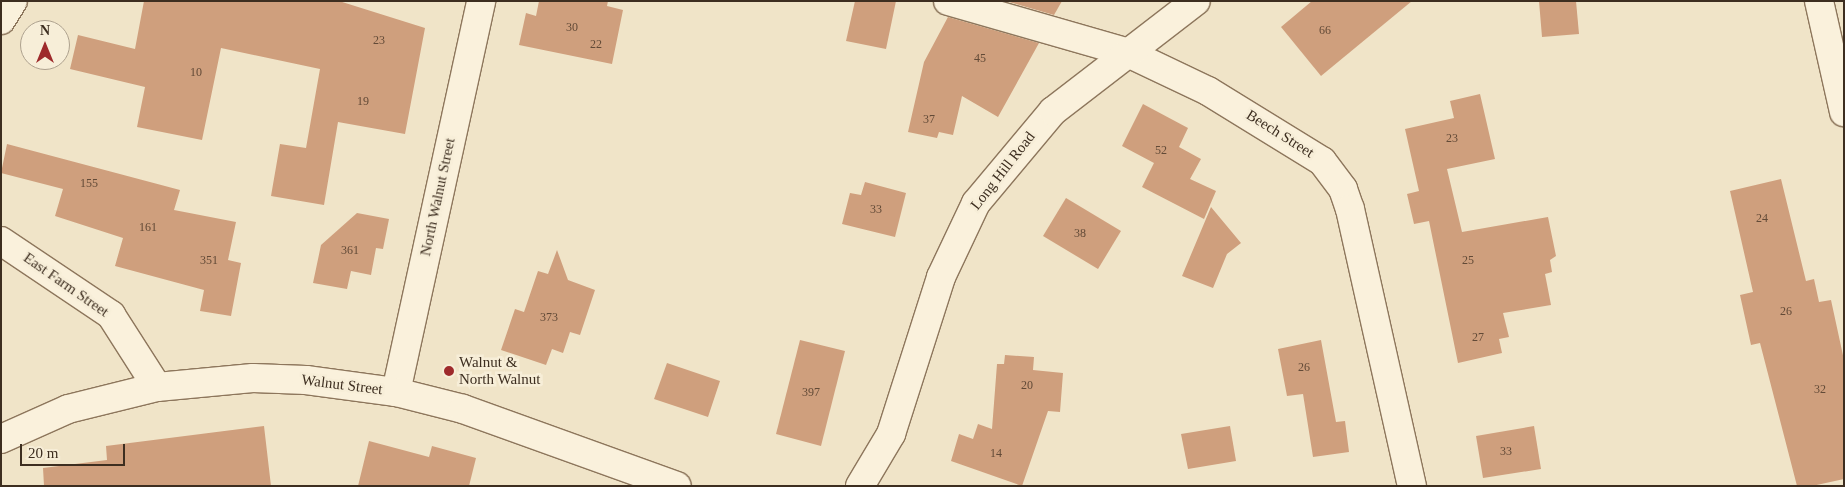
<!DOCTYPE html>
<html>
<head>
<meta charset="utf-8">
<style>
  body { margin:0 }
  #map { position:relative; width:1845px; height:487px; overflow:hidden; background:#f0e4c8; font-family:Georgia,serif }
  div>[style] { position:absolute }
  .building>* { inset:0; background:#cf9f7d }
  .roads { filter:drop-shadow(1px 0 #8d765c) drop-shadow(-1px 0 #8d765c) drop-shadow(0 1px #8d765c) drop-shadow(0 -1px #8d765c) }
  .street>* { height:28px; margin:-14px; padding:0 14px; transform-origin:14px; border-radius:14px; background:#faf1dc }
  .secondary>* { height:28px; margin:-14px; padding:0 14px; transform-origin:14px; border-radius:14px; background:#faf1dc }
  .dots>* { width:14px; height:14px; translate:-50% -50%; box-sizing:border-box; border:2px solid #f7eed8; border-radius:50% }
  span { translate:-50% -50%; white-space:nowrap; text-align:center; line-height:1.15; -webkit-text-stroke:5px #f7eed8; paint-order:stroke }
  .number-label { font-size:12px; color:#624a37 }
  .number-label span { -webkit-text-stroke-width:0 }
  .street-label { font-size:15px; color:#3d2e20 }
  .poi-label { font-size:15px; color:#3d2e20 }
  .left { translate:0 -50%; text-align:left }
  .frame { position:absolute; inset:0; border:2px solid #3d2e20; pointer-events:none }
  .north { position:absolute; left:20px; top:20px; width:50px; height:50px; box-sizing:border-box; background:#f7eed8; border:1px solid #ada18e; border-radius:50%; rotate:0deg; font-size:14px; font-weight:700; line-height:20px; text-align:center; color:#3d2e20 }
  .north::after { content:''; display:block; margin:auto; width:18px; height:22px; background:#9e2a2b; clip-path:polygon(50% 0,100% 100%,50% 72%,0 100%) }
  .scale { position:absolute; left:20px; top:444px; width:105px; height:22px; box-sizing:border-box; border:2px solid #3d2e20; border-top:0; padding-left:6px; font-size:15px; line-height:18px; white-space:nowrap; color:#3d2e20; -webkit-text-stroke:4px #f7eed8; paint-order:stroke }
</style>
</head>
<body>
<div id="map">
  <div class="building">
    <i style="clip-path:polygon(144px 1px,339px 1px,425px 28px,405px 134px,338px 122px,324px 205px,271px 196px,280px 144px,306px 148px,320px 69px,221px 48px,202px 140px,137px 127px,145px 87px,70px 69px,78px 35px,135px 49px)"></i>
    <i style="clip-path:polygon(539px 1px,608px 1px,607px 6px,623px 10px,612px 64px,519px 45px,526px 13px,536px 16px)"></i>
    <i style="clip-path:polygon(855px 1px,896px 1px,886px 49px,846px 41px)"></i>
    <i style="clip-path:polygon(1006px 1px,1062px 1px,1054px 15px)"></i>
    <i style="clip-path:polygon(1312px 1px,1412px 1px,1321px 76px,1281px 27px)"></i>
    <i style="clip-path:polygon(1539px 1px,1576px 1px,1579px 34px,1542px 37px)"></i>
    <i style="clip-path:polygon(948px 17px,1039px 43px,998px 117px,962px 96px,953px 135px,939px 132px,937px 138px,908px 132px,924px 62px)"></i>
    <i style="clip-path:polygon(1480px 94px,1495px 159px,1447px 169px,1462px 232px,1548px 217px,1556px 256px,1550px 260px,1552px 272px,1545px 274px,1551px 305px,1503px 313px,1509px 337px,1499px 339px,1502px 353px,1458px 363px,1429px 221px,1414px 224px,1407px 194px,1419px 191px,1405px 129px,1454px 118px,1450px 101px)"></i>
    <i style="clip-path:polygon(1143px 104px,1188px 128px,1179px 147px,1201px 159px,1190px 179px,1216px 191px,1204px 219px,1142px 187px,1154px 163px,1122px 146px)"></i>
    <i style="clip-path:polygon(7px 144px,180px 190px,174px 210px,236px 222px,228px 260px,241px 263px,231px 316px,200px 311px,204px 290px,115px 266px,123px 238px,55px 216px,63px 189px,1px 173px)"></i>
    <i style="clip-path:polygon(1781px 179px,1806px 281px,1814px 279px,1819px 302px,1831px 300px,1844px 360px,1844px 479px,1812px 486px,1797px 486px,1760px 343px,1751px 345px,1740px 295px,1753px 292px,1730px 191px)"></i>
    <i style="clip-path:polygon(865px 182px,906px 193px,895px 237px,842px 224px,850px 193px,861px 195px)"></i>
    <i style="clip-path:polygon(1066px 198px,1121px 231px,1098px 269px,1043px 236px)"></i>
    <i style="clip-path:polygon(1211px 207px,1241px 243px,1227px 254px,1213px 288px,1182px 276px)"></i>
    <i style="clip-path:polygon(357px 213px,389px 219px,383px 249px,376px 248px,371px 275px,351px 271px,347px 289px,313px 283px,321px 245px)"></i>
    <i style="clip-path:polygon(557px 250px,568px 280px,595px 290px,580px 335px,570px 332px,563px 353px,552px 349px,546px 365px,501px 350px,515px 309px,524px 312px,538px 271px,548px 274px)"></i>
    <i style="clip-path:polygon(800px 340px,845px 351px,821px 446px,776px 434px)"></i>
    <i style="clip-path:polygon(1321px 340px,1336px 422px,1345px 421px,1349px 452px,1313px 457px,1303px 394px,1287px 396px,1278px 349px)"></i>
    <i style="clip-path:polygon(1005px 355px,1034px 357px,1033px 370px,1063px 373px,1060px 412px,1048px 411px,1022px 486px,951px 461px,959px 434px,973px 439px,978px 424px,992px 429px,997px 364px,1004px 364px)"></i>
    <i style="clip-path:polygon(667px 363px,720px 381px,708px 417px,654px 399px)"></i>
    <i style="clip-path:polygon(264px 426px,271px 486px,44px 486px,43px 468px,107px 460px,106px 446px)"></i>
    <i style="clip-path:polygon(1230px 426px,1236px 461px,1188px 469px,1181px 434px)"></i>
    <i style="clip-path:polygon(1534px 426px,1541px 469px,1483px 478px,1476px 436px)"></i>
    <i style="clip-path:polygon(369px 441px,429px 457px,432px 446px,476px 458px,469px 486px,358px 486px)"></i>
  </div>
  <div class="roads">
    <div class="street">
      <i style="left:948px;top:1px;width:185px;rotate:16deg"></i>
      <i style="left:1126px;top:52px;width:91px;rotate:25.4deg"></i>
      <i style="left:1208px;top:91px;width:134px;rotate:31.6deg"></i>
      <i style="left:1322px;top:161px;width:35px;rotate:53deg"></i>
      <i style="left:1343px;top:189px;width:21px;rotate:71deg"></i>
      <i style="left:1350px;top:209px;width:284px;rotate:77.4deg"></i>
      <i style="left:1819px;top:1px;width:114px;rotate:77.3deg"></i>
      <i style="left:1px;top:20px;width:22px;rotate:-58deg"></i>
    </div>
    <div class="secondary">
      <i style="left:1px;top:241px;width:133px;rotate:33.9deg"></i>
      <i style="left:111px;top:315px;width:85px;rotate:57.4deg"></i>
      <i style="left:396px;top:392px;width:400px;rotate:-77.7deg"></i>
      <i style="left:1px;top:439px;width:73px;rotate:-24.1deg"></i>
      <i style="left:68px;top:409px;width:92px;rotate:-13.9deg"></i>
      <i style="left:157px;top:387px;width:96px;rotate:-5.4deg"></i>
      <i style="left:253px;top:378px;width:53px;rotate:2.2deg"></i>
      <i style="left:306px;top:380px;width:91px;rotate:7.6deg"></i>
      <i style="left:396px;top:392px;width:69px;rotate:14.2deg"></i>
      <i style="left:463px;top:409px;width:227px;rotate:19.8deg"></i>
      <i style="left:860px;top:486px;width:61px;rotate:-59.2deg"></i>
      <i style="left:891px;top:434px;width:165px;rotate:-72.3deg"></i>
      <i style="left:941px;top:277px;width:82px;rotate:-64.7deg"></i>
      <i style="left:976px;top:203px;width:120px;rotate:-50.1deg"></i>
      <i style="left:1053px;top:111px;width:180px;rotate:-37.6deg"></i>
    </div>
  </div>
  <div class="dots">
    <i style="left:449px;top:371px;background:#9e2a2b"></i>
  </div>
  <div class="number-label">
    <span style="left:572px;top:28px">30</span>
    <span style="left:1325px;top:31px">66</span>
    <span style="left:379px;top:41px">23</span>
    <span style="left:596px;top:45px">22</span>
    <span style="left:980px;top:59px">45</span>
    <span style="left:196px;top:73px">10</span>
    <span style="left:363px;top:102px">19</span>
    <span style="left:929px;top:120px">37</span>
    <span style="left:1452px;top:139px">23</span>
    <span style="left:1161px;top:151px">52</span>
    <span style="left:89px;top:184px">155</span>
    <span style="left:876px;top:210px">33</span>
    <span style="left:1762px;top:219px">24</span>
    <span style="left:148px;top:228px">161</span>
    <span style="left:1080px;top:234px">38</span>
    <span style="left:350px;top:251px">361</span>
    <span style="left:209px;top:261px">351</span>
    <span style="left:1468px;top:261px">25</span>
    <span style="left:1786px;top:312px">26</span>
    <span style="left:549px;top:318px">373</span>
    <span style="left:1478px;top:338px">27</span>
    <span style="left:1304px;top:368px">26</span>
    <span style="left:1027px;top:386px">20</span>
    <span style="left:1820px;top:390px">32</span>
    <span style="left:811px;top:393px">397</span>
    <span style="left:1506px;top:452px">33</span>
    <span style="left:996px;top:454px">14</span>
  </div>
  <div class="street-label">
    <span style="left:1280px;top:134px;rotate:32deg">Beech Street</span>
    <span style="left:1003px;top:171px;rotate:-52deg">Long Hill Road</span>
    <span style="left:438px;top:197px;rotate:-78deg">North Walnut Street</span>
    <span style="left:66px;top:285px;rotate:35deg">East Farm Street</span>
    <span style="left:342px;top:385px;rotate:7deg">Walnut Street</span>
  </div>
  <div class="poi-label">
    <span class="left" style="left:459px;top:371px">Walnut &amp;<br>North Walnut</span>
  </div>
  <div class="frame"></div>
  <div class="north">N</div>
  <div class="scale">20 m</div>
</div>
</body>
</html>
